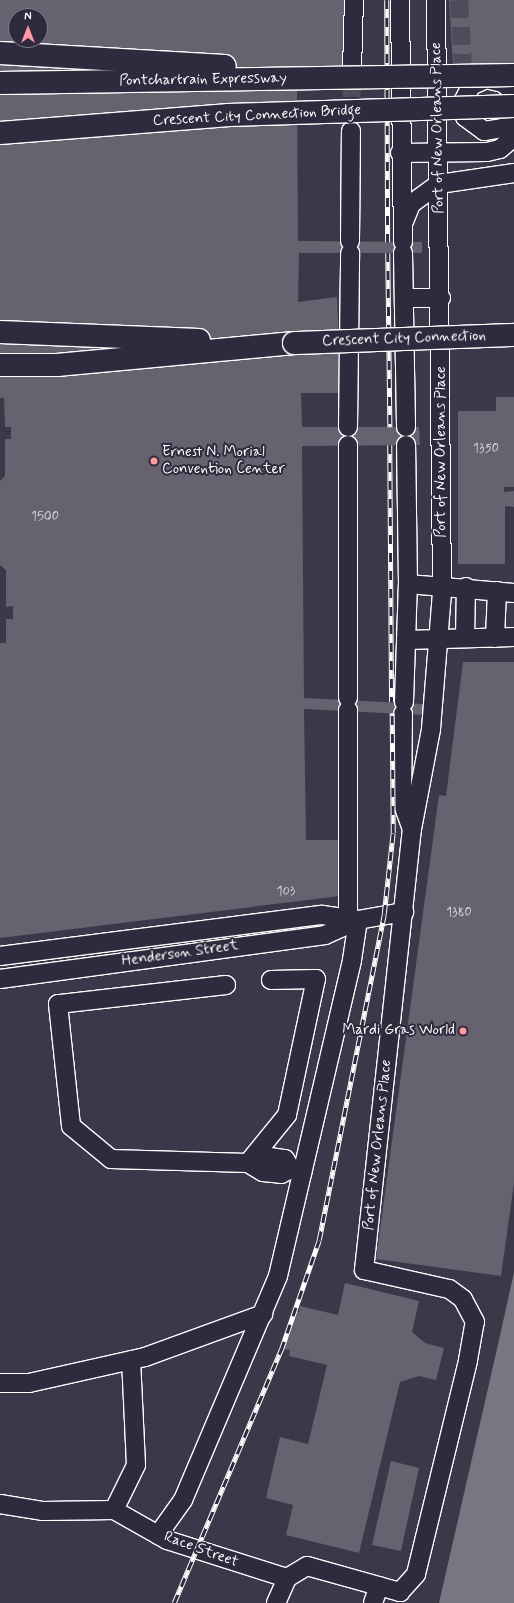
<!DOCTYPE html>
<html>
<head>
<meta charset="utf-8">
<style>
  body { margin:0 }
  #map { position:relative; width:514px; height:1603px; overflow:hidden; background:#3c3749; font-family:Mynerve,sans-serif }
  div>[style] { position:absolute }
  .water>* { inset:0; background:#797682 }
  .building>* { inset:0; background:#666270 }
  .minor-tunnel>* { height:18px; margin-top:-9px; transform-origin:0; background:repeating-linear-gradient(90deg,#504b5b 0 18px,transparent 0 27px) }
  .roads { filter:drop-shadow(1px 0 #fff) drop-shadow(-1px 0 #fff) drop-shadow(0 1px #fff) drop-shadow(0 -1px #fff) }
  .minor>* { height:18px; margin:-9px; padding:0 9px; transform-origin:9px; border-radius:9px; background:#2f2a3d }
  .highway>* { height:22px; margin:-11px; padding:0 11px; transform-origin:11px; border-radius:11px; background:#2f2a3d }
  .rail>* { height:4.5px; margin-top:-2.25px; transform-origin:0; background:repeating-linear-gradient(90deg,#2f2a3d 0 9px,#fff 0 18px); box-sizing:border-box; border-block:1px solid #fff }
  .bridges { filter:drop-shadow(1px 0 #fff) drop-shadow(-1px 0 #fff) drop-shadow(0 1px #fff) drop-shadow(0 -1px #fff) }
  .highway-bridge>* { height:22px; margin:-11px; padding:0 11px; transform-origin:11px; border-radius:11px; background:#2f2a3d }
  .dots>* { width:11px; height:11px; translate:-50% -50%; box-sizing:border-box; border:2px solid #2f2a3d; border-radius:50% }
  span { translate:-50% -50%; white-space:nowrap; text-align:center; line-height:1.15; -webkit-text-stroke:4px #2f2a3d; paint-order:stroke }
  .number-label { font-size:13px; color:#d9d8db }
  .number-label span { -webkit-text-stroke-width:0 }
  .street-label { font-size:15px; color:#fff }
  .poi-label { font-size:15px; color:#fff }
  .left { translate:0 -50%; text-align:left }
  .right { translate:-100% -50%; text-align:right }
  .north { position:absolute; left:8px; top:8px; width:40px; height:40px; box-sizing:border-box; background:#2f2a3d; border:1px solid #827f8b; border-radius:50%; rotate:0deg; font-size:11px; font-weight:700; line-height:16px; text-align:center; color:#fff }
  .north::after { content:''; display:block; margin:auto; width:14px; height:18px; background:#ff9aa2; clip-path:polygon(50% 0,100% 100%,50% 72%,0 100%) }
</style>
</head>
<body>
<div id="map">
  <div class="water">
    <i style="clip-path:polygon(514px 1272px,514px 1603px,439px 1603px,499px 1340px)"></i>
  </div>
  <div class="building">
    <i style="clip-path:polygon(evenodd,0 0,349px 0,344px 86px,297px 86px,298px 241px,422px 242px,422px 253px,299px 253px,298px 302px,337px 297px,341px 393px,301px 393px,302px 427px,419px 427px,420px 445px,302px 446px,304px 698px,424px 704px,423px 715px,304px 709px,306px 840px,338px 840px,340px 896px,0 938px,0 643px,6px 643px,6px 619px,13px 619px,13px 606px,6px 607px,6px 570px,0 565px,0 481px,5px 476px,5px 439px,11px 439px,11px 427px,5px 427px,4px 398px,0 398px,0 0,16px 16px,40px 16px,40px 40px,16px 40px,16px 16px)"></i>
    <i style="clip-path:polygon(449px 0,514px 0,514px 63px,453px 65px)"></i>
    <i style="clip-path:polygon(496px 397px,514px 397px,514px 487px,504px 487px,504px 492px,514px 491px,514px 507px,505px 506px,505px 564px,458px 564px,458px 411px,496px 411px)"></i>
    <i style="clip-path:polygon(463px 662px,514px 662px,514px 1183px,501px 1276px,376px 1259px,439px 795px,446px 796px)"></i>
    <i style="clip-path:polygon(345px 1283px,419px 1301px,412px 1332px,425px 1343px,444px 1348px,436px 1380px,419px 1376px,400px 1382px,359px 1553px,286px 1535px,293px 1505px,266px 1498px,280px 1437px,308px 1444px,327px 1365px,289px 1356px,290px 1350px,283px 1349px,292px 1311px,299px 1312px,300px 1306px,338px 1315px)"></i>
    <i style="clip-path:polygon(391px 1461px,419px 1468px,401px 1551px,372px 1545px)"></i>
  </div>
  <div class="minor-tunnel">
    <i style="left:459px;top:0;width:65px;rotate:86.5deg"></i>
    <i style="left:351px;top:124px;width:54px;rotate:-88.9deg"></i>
  </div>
  <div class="roads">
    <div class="minor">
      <i style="left:400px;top:0;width:242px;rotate:89.3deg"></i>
      <i style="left:352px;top:70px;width:70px;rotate:-88.4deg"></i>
      <i style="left:514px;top:92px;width:14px;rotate:-141deg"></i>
      <i style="left:503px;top:83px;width:17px;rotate:-167deg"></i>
      <i style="left:486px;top:79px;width:17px;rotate:155deg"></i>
      <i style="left:471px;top:86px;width:18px;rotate:117deg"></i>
      <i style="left:463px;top:102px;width:15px;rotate:82deg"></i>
      <i style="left:465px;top:117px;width:24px;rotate:36deg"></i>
      <i style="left:484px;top:131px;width:20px;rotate:-9deg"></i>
      <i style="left:504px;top:128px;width:16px;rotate:-52deg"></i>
      <i style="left:400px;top:153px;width:87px;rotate:-0.7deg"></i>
      <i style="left:487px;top:152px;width:13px;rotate:-13deg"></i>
      <i style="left:500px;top:149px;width:18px;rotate:-41deg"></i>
      <i style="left:403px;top:224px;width:22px;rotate:-68deg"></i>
      <i style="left:411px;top:204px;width:34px;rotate:-36deg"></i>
      <i style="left:439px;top:184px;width:76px;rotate:-8.3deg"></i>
      <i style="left:350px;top:241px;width:110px;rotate:-89.5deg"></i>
      <i style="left:403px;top:253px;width:174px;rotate:89deg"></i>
      <i style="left:404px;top:298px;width:37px"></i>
      <i style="left:348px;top:427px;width:174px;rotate:-89.3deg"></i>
      <i style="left:408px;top:584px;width:106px;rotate:4.9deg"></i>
      <i style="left:465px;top:638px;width:51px;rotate:-88.9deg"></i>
      <i style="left:495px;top:638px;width:47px;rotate:-87.6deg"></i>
      <i style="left:406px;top:640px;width:108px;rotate:-1.6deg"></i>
      <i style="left:348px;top:698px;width:253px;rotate:-90deg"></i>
      <i style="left:404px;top:702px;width:118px;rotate:-88.1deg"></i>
      <i style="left:408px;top:584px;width:139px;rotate:-90.8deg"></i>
      <i style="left:348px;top:710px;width:209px;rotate:90deg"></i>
      <i style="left:403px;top:714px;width:88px;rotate:90.7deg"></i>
      <i style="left:402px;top:802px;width:29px;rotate:70deg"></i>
      <i style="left:412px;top:829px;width:102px;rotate:-79.2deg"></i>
      <i style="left:431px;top:729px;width:138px;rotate:-85.4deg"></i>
      <i style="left:442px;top:591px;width:591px;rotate:-90.58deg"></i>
      <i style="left:0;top:956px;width:325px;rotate:-7.3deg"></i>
      <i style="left:322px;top:915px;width:36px;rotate:8deg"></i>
      <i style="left:0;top:979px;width:328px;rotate:-7.7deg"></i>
      <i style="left:325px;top:935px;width:36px;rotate:-24deg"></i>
      <i style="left:358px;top:920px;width:47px;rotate:-9.9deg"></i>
      <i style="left:226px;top:985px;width:169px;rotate:173.5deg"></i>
      <i style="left:58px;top:1004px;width:123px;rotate:83.9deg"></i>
      <i style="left:71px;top:1126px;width:52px;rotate:39.5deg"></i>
      <i style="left:111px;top:1159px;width:137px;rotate:1.7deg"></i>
      <i style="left:248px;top:1163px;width:17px;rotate:31deg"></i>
      <i style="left:263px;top:1172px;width:18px;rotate:6deg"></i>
      <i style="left:281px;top:1174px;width:11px;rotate:-27deg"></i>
      <i style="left:248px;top:1163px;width:62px;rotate:-50.9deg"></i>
      <i style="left:287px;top:1115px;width:139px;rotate:-78deg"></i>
      <i style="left:316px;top:979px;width:45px;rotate:178.7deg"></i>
      <i style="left:255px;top:1164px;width:11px;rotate:-45deg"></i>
      <i style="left:263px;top:1156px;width:22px;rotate:8deg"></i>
      <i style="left:285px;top:1159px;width:12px;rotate:59deg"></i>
      <i style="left:291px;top:1169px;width:12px;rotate:20deg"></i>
      <i style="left:0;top:1383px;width:29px"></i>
      <i style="left:29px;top:1383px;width:119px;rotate:-12.6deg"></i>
      <i style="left:145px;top:1357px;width:126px;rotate:-20deg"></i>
      <i style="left:0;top:1504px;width:44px;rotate:9.2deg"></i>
      <i style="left:43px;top:1511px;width:71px;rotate:-0.8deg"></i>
      <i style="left:114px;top:1510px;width:61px;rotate:29.5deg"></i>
      <i style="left:167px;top:1540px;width:126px;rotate:17.6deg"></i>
      <i style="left:114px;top:1510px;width:50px;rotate:-63.9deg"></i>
      <i style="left:136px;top:1465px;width:105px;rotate:-92.7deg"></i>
      <i style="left:158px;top:1535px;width:43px;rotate:-54.5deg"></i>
      <i style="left:183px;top:1500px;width:243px;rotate:-67deg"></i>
      <i style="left:278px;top:1276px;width:325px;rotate:-76.8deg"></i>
      <i style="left:352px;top:960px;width:40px;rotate:-81.5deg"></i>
      <i style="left:276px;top:1603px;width:27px;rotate:-66deg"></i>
      <i style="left:287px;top:1578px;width:23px;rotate:-31deg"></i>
      <i style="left:307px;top:1566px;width:97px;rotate:15.6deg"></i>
      <i style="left:400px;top:1592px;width:24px;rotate:-48deg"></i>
      <i style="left:416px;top:1574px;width:220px;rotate:-76.3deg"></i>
      <i style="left:468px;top:1360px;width:39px;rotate:-80deg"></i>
      <i style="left:475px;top:1322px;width:26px;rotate:-118deg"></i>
      <i style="left:463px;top:1299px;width:17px;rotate:-144deg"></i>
      <i style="left:449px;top:1289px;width:87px;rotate:-167.4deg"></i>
      <i style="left:364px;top:1270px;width:444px;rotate:-83.8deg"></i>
      <i style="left:373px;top:1603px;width:18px;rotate:-71deg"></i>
    </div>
    <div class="highway">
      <i style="left:0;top:332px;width:199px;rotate:2.3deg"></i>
      <i style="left:0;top:365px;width:57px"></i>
      <i style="left:57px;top:365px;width:238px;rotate:-5.3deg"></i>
    </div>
  </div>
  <div class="rail">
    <i style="left:387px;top:0;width:242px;rotate:89.8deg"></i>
    <i style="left:388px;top:253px;width:174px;rotate:89.3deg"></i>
    <i style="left:390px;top:445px;width:257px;rotate:89.6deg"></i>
    <i style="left:174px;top:1603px;width:275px;rotate:-67.1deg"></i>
    <i style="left:281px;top:1350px;width:116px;rotate:-70.9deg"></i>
    <i style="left:319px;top:1240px;width:332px;rotate:-78.7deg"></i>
    <i style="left:384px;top:914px;width:81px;rotate:-83.7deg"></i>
    <i style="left:393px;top:833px;width:120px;rotate:-90.5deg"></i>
  </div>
  <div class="bridges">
    <div class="highway-bridge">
      <i style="left:0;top:53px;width:225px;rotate:3.3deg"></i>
      <i style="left:0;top:83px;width:514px;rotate:-0.89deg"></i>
      <i style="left:0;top:133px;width:230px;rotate:-4.5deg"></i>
      <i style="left:229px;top:115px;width:285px;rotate:-1.8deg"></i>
      <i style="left:294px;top:343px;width:220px;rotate:-2.1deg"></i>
    </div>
  </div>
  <div class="dots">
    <i style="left:154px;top:461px;background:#ff9aa2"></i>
    <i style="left:463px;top:1031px;background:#ff9aa2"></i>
  </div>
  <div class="number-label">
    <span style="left:486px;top:449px">1350</span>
    <span style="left:45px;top:517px">1500</span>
    <span style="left:286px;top:892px">103</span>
    <span style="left:459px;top:913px">1380</span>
  </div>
  <div class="street-label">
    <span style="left:203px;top:80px;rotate:-1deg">Pontchartrain Expressway</span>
    <span style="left:257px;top:116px;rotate:-3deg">Crescent City Connection Bridge</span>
    <span style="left:438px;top:128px;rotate:-91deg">Port of New Orleans Place</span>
    <span style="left:404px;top:339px;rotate:-2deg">Crescent City Connection</span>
    <span style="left:442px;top:452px;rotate:-90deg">Port of New Orleans Place</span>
    <span style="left:180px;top:954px;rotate:-8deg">Henderson Street</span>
    <span style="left:378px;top:1145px;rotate:-84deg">Port of New Orleans Place</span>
    <span style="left:201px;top:1550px;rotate:20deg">Race Street</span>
  </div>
  <div class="poi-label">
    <span class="left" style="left:162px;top:461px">Ernest N. Morial<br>Convention Center</span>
    <span class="right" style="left:455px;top:1031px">Mardi Gras World</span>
  </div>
  <div class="north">N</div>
</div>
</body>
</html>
